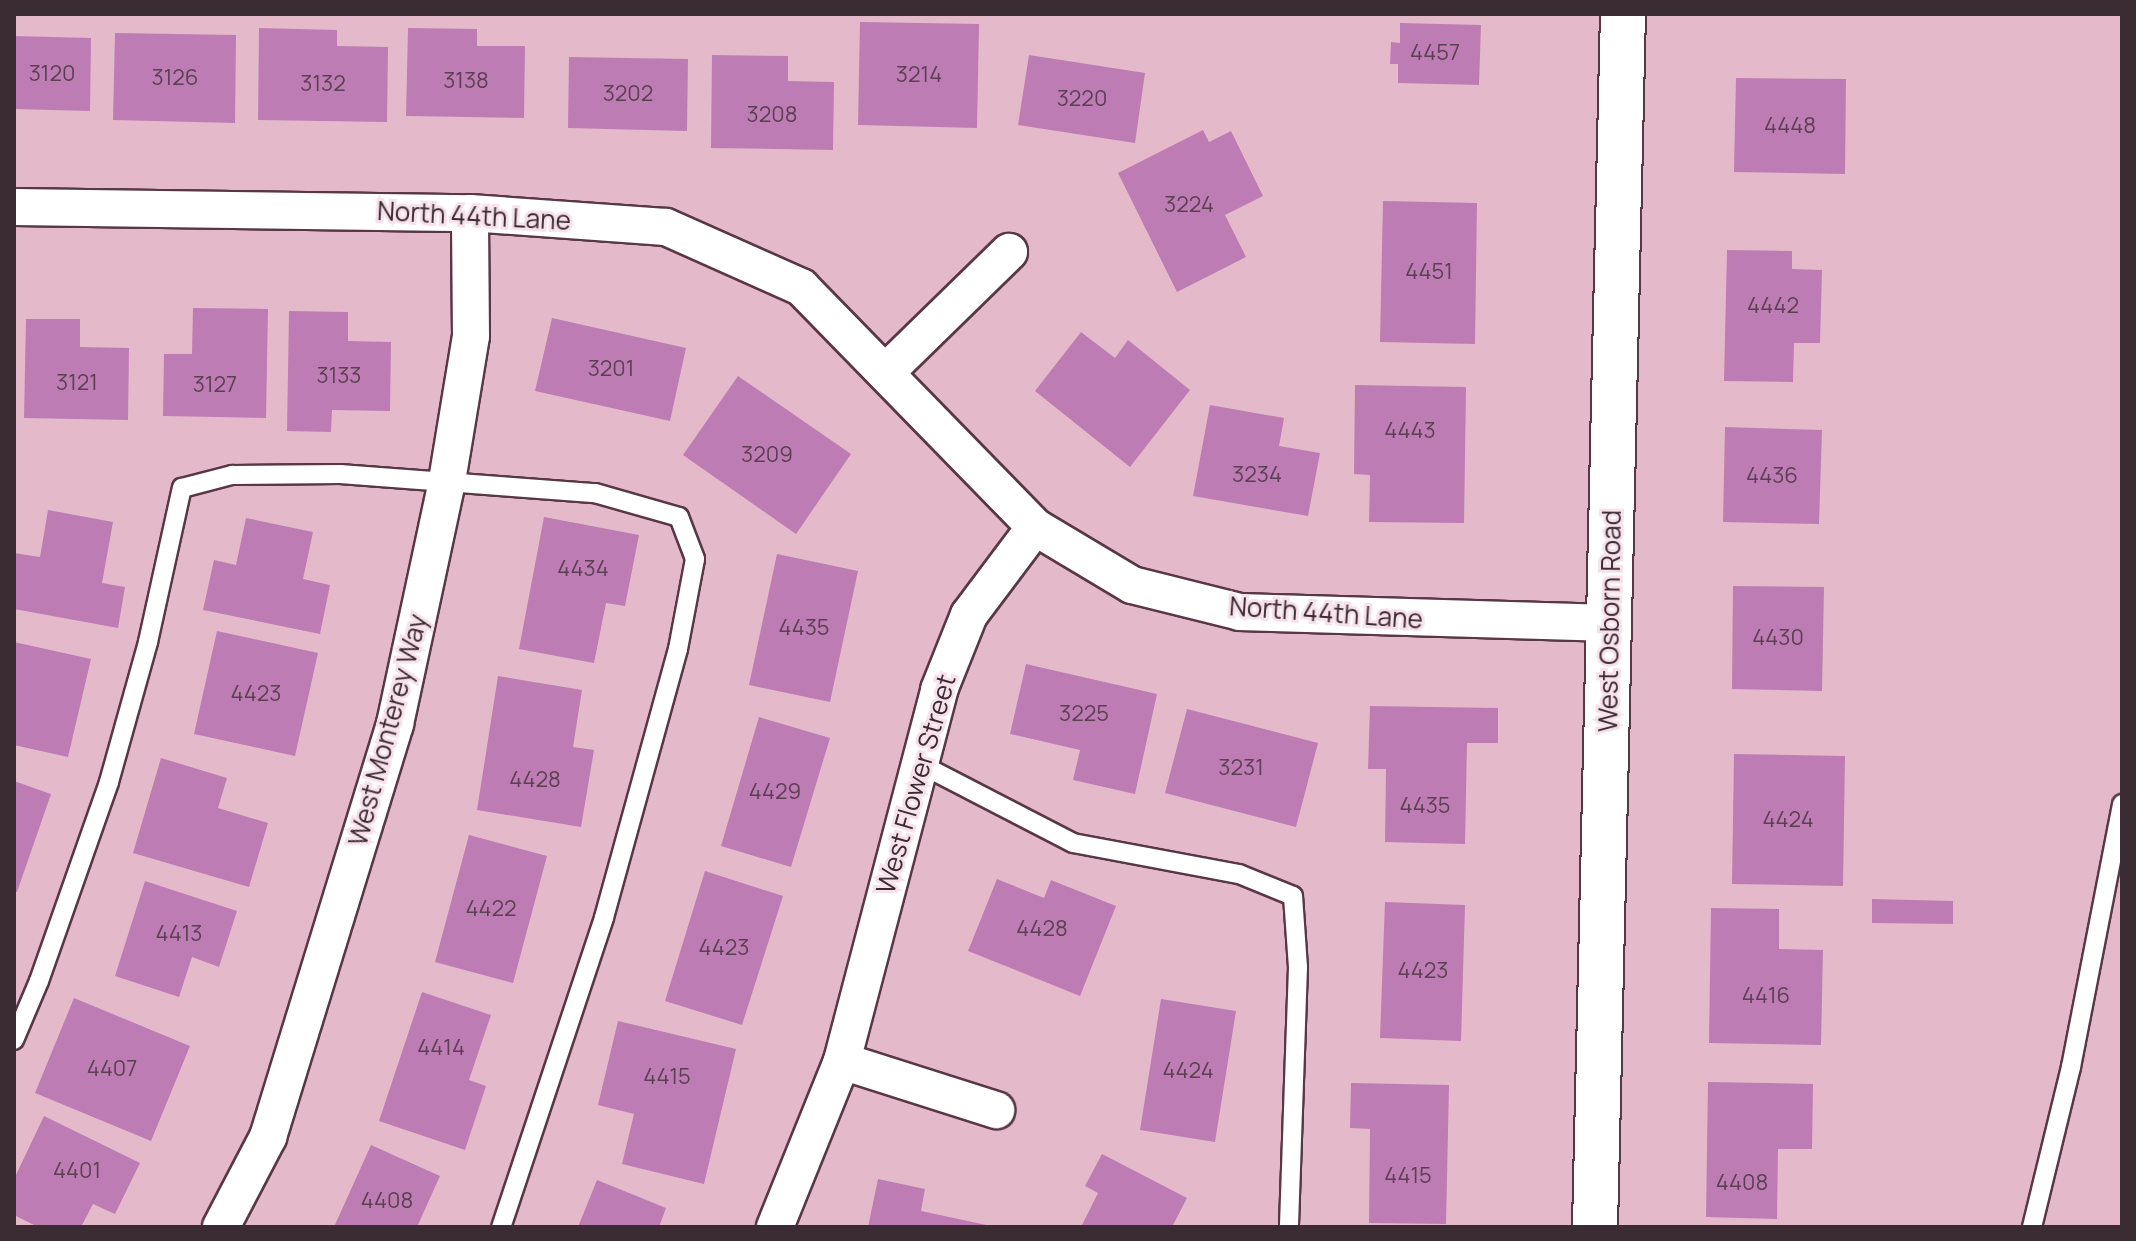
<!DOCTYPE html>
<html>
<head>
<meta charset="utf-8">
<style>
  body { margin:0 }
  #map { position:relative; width:2136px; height:1241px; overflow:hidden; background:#e4bacb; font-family:Manrope,sans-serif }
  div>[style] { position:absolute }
  .building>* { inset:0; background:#be7cb4 }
  .roads { filter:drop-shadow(2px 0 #593745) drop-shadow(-2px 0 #593745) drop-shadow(0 2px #593745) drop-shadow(0 -2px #593745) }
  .lane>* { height:18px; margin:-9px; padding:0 9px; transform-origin:9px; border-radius:9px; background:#fff }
  .street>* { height:36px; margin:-18px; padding:0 18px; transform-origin:18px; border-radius:18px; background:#fff }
  .secondary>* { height:44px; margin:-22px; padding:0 22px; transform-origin:22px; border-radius:22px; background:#fff }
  span { translate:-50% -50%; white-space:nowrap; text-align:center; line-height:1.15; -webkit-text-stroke:6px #f7e1ea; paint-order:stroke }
  .number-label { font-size:22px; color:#5c3f52 }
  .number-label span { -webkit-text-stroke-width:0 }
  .street-label { font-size:26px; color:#3b2b32 }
  .frame { position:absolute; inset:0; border:16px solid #3b2b32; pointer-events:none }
</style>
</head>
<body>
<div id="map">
  <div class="building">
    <i style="clip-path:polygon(860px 22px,979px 24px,977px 128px,858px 125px)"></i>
    <i style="clip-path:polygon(1400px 23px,1481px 25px,1479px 85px,1398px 83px,1398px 64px,1390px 64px,1391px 42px,1400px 43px)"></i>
    <i style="clip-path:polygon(259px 28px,337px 30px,337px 46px,388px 47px,387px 122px,258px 120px)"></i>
    <i style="clip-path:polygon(408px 28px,477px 29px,477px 46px,525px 46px,524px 118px,406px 116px)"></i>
    <i style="clip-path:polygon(115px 33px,236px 35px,235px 123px,113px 120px)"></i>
    <i style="clip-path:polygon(14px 36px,91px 38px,90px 111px,14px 109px)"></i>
    <i style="clip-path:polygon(712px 55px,788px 56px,788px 81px,834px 82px,833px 150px,711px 148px)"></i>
    <i style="clip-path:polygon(1029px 55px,1145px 73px,1135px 143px,1018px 125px)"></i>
    <i style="clip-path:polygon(569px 57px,688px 59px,687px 131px,568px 128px)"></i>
    <i style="clip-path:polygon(1736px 78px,1846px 79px,1845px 174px,1734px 172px)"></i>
    <i style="clip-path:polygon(1203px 130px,1209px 142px,1231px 131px,1263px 196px,1225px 215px,1246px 257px,1177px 292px,1118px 173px)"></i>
    <i style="clip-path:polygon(1383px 201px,1477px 203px,1475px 344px,1380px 342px)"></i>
    <i style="clip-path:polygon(1727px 250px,1792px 251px,1792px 269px,1822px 270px,1820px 343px,1794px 343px,1793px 382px,1724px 381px)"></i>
    <i style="clip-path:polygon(193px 308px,268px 309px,266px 418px,163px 416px,164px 354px,192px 354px)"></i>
    <i style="clip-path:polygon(289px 311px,348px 312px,348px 341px,391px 342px,390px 411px,332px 410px,331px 432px,287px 431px)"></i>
    <i style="clip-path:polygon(552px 318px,686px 348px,670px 421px,535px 391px)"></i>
    <i style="clip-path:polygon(26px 319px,80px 319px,80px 347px,129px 348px,128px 420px,24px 418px)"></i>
    <i style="clip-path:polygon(1081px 332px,1115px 358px,1128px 340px,1190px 390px,1130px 467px,1035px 391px)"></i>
    <i style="clip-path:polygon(738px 376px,851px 454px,796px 534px,683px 455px)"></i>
    <i style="clip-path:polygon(1355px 385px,1466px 387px,1464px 523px,1369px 522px,1370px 475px,1354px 474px)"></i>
    <i style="clip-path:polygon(1210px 405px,1284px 418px,1279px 446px,1320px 453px,1308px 516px,1193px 496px)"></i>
    <i style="clip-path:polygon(1725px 427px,1822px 430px,1819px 524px,1723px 522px)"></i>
    <i style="clip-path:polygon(48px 510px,113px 522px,102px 583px,125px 587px,118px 628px,14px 609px,14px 553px,40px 557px)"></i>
    <i style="clip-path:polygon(544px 517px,639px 535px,625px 606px,606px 603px,594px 663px,519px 649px)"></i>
    <i style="clip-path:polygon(246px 518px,313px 532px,303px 579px,330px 585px,320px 634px,203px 610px,214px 560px,236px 565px)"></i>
    <i style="clip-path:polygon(777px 554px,858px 571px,830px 702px,749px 685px)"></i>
    <i style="clip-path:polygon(1733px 586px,1824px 587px,1822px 691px,1732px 689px)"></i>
    <i style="clip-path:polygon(217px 631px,318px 653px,295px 756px,194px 734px)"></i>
    <i style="clip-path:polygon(14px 642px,91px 659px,68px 757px,14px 745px)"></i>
    <i style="clip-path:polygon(1026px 664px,1157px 694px,1135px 794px,1073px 780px,1080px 750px,1010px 734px)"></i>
    <i style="clip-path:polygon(498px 676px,582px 690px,573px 747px,594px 750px,581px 827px,477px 810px)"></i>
    <i style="clip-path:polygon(1370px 706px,1498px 708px,1498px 743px,1467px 743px,1465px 844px,1385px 842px,1386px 769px,1368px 769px)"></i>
    <i style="clip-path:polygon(1187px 709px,1318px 743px,1296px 827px,1165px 793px)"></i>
    <i style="clip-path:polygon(759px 717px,830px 738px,791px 867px,721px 846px)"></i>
    <i style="clip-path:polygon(1734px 754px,1845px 756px,1843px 886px,1732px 884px)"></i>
    <i style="clip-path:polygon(161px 758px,227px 778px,218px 808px,268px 823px,249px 887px,133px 853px)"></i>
    <i style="clip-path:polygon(14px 781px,51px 794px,17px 892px,14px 891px)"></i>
    <i style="clip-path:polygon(469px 835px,547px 856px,513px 983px,435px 962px)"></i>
    <i style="clip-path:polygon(705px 871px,783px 896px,742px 1025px,665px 1001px)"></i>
    <i style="clip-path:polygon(997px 879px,1044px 898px,1051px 880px,1116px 906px,1080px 996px,968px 951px)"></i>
    <i style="clip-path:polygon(145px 881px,237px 911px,219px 967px,192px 957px,179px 997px,115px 976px)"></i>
    <i style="clip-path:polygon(1872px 899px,1953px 901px,1953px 924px,1872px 923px)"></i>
    <i style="clip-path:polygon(1385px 902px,1465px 905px,1461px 1041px,1380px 1038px)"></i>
    <i style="clip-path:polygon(1711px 908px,1779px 909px,1779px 949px,1823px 950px,1821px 1045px,1709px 1043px)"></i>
    <i style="clip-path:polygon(422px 992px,491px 1015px,469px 1080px,486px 1086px,465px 1150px,379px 1121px)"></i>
    <i style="clip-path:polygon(74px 998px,190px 1046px,151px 1141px,35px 1093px)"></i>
    <i style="clip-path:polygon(1161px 999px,1236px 1011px,1215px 1142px,1140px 1130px)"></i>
    <i style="clip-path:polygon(618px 1021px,736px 1049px,704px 1184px,622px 1164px,634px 1114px,598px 1105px)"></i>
    <i style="clip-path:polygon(1708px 1082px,1813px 1084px,1812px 1149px,1778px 1149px,1777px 1219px,1706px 1217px)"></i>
    <i style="clip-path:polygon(1351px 1083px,1449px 1085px,1446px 1224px,1369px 1223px,1370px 1129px,1350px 1128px)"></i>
    <i style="clip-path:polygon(44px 1116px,140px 1163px,115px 1214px,93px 1204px,81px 1227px,38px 1227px,14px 1215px,14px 1179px)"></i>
    <i style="clip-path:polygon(371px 1145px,440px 1176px,417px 1227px,334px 1227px)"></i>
    <i style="clip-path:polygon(1102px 1154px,1187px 1198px,1172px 1227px,1081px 1227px,1098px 1193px,1085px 1186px)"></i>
    <i style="clip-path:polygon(878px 1179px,925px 1189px,921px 1211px,996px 1227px,868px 1227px)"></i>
    <i style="clip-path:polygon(597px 1180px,666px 1208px,659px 1227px,578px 1227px)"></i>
  </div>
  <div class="roads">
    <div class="lane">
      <i style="left:920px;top:764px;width:172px;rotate:27.3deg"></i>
      <i style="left:1073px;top:843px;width:169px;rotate:10.6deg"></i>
      <i style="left:1239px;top:874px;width:58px;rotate:22.2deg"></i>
      <i style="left:1293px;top:896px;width:71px;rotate:86deg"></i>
      <i style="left:1298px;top:967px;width:260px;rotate:92deg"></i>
      <i style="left:14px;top:1040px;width:64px;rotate:-67deg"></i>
      <i style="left:39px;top:981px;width:211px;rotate:-70.6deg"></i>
      <i style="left:109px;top:782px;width:145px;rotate:-74.4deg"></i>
      <i style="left:148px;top:642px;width:158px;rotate:-77.6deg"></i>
      <i style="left:182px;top:488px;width:52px;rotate:-14.6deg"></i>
      <i style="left:232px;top:475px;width:108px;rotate:-0.5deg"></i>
      <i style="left:340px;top:474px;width:256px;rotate:4.3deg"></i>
      <i style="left:595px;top:493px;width:87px;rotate:15.9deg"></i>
      <i style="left:679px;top:517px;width:45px;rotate:69.1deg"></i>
      <i style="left:695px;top:559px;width:92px;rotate:100.7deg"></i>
      <i style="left:678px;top:649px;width:279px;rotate:105.4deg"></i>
      <i style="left:604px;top:918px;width:326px;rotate:108.4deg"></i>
      <i style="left:2032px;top:1227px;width:165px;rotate:-76.3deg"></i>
      <i style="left:2071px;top:1067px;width:268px;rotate:-79deg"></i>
    </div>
    <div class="street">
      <i style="left:14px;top:207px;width:456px;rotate:0.8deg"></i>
      <i style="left:470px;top:213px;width:196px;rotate:4.1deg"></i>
      <i style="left:666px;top:227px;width:148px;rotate:24deg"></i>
      <i style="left:801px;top:287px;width:335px;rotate:45.7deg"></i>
      <i style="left:1035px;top:527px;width:113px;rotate:30.9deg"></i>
      <i style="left:1132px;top:585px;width:111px;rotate:14deg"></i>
      <i style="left:1240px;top:612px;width:370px;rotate:1.7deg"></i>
      <i style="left:886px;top:372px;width:172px;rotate:-44.3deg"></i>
      <i style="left:842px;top:1061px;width:162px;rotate:17.7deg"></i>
      <i style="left:221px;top:1227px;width:102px;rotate:-62.4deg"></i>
      <i style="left:268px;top:1137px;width:432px;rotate:-72.9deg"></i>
      <i style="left:395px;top:724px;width:249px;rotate:-77.9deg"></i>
      <i style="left:447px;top:481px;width:147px;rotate:-80.6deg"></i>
      <i style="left:471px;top:336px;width:123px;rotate:-90.5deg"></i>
      <i style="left:775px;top:1227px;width:179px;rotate:-68deg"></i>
      <i style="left:842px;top:1061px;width:383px;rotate:-75.3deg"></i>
      <i style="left:939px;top:690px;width:81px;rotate:-68.2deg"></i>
      <i style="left:969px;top:615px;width:110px;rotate:-53.1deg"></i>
    </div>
    <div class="secondary">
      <i style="left:1595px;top:1227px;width:1213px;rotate:-88.68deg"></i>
    </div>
  </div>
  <div class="number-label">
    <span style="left:1435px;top:53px">4457</span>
    <span style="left:52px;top:74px">3120</span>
    <span style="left:919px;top:75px">3214</span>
    <span style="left:175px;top:78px">3126</span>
    <span style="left:466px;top:81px">3138</span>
    <span style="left:323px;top:84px">3132</span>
    <span style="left:628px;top:94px">3202</span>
    <span style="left:1082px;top:99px">3220</span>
    <span style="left:772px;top:115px">3208</span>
    <span style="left:1790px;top:126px">4448</span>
    <span style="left:1189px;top:205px">3224</span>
    <span style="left:1429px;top:272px">4451</span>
    <span style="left:1773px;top:306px">4442</span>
    <span style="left:611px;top:369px">3201</span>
    <span style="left:339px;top:376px">3133</span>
    <span style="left:77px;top:383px">3121</span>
    <span style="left:215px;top:385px">3127</span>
    <span style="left:1410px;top:431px">4443</span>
    <span style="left:767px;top:455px">3209</span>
    <span style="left:1257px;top:475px">3234</span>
    <span style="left:1772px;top:476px">4436</span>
    <span style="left:583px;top:569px">4434</span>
    <span style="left:804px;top:628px">4435</span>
    <span style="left:1778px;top:638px">4430</span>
    <span style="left:256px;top:694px">4423</span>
    <span style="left:1084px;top:714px">3225</span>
    <span style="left:1241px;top:768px">3231</span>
    <span style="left:535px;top:780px">4428</span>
    <span style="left:775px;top:792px">4429</span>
    <span style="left:1425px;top:806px">4435</span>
    <span style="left:1788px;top:820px">4424</span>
    <span style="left:491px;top:909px">4422</span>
    <span style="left:1042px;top:929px">4428</span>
    <span style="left:179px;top:934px">4413</span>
    <span style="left:724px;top:948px">4423</span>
    <span style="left:1423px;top:971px">4423</span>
    <span style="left:1766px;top:996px">4416</span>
    <span style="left:441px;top:1048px">4414</span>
    <span style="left:112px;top:1069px">4407</span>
    <span style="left:1188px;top:1071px">4424</span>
    <span style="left:667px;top:1077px">4415</span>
    <span style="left:77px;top:1171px">4401</span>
    <span style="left:1408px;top:1176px">4415</span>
    <span style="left:1742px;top:1183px">4408</span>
    <span style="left:387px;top:1201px">4408</span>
  </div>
  <div class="street-label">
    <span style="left:474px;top:216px;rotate:3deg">North 44th Lane</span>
    <span style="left:1326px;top:613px;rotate:4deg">North 44th Lane</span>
    <span style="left:1610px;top:621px;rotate:-89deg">West Osborn Road</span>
    <span style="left:388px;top:730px;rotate:-75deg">West Monterey Way</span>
    <span style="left:916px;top:784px;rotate:-74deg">West Flower Street</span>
  </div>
  <div class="frame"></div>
</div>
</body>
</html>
